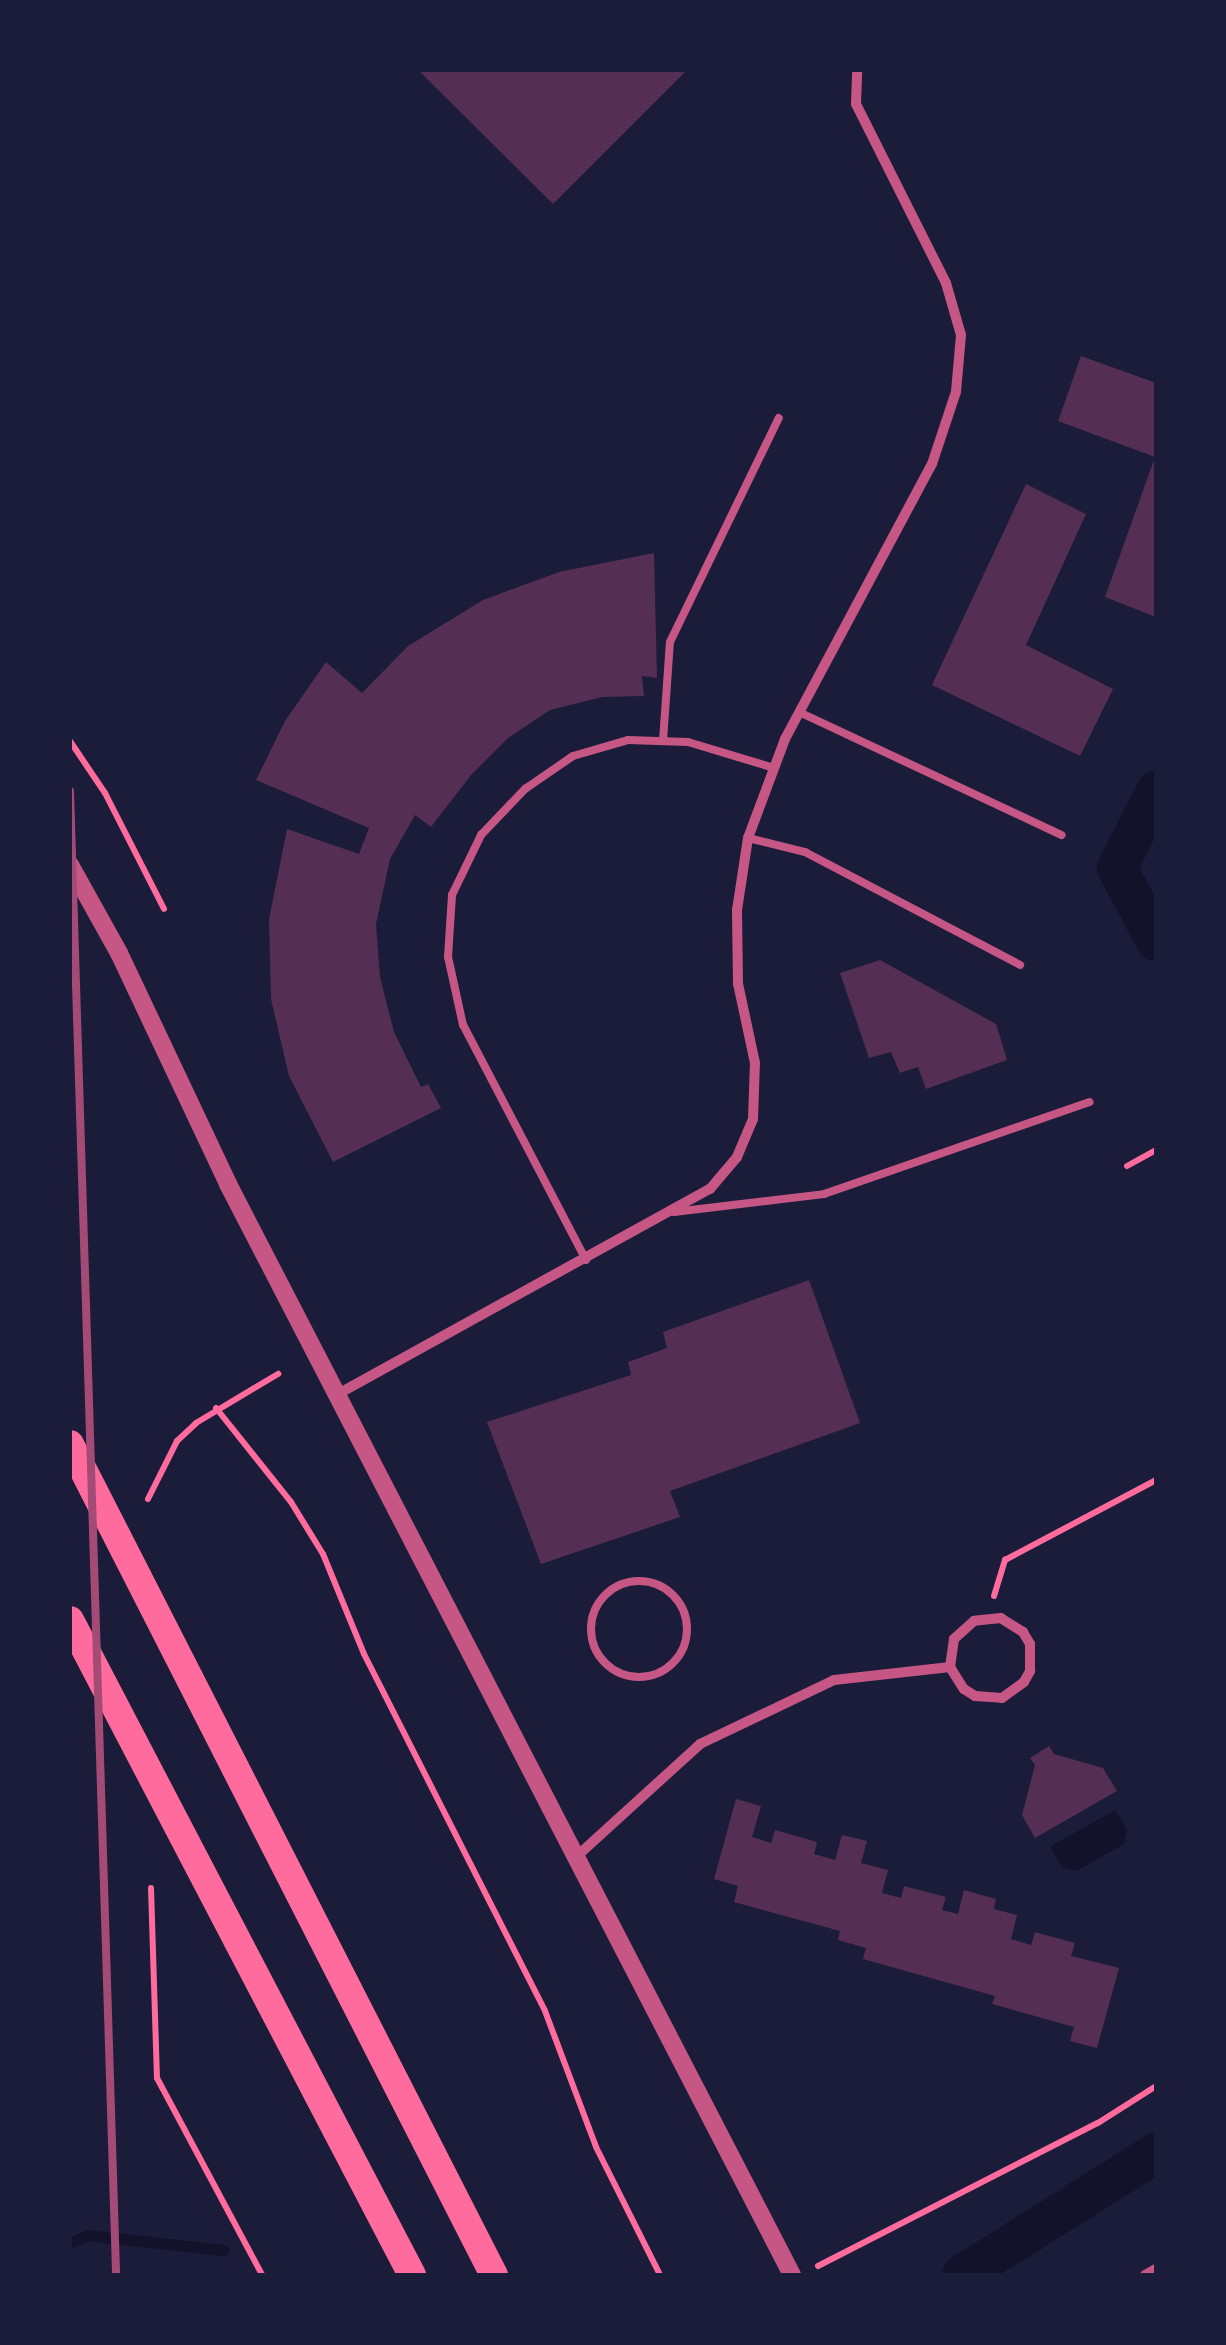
<!DOCTYPE html>
<html>
<head>
<meta charset="utf-8">
<style>
  body { margin:0 }
  #map { position:relative; width:1226px; height:2345px; overflow:hidden; background:#1b1b3a; font-family:Commissioner,sans-serif }
  div>[style] { position:absolute }
  .water>* { inset:0; background:#12122b }
  .stream>* { height:11px; margin:-5.5px; padding:0 5.5px; transform-origin:5.5px; border-radius:5.5px; background:#12122b }
  .canal>* { height:40px; margin:-20px; padding:0 20px; transform-origin:20px; border-radius:20px; background:#12122b }
  .building>* { inset:0; background:#542f53 }
  .path>* { height:6px; margin:-3px; padding:0 3px; transform-origin:3px; border-radius:3px; background:#ff6b9d }
  .service>* { height:8px; margin:-4px; padding:0 4px; transform-origin:4px; border-radius:4px; background:#c65784 }
  .service>.ring { margin:-4px; padding:0; box-sizing:content-box; background:none; border:8px solid #c65784; border-radius:50% }
  .minor>* { height:10px; margin:-5px; padding:0 5px; transform-origin:5px; border-radius:5px; background:#c65784 }
  .tertiary>* { height:18px; margin:-9px; padding:0 9px; transform-origin:9px; border-radius:9px; background:#c65784 }
  .trunk>* { height:28px; margin:-14px; padding:0 14px; transform-origin:14px; border-radius:14px; background:#ff6b9d }
  .rail>* { height:8px; margin:-4px; padding:0 4px; transform-origin:4px; border-radius:4px; background:#a44b75 }
  span { translate:-50% -50%; white-space:nowrap; text-align:center; line-height:1.15; -webkit-text-stroke:8px #1b1b3a; paint-order:stroke }
  .frame { position:absolute; inset:0; border:72px solid #1b1b3a; pointer-events:none }
</style>
</head>
<body>
<div id="map">
  <div class="water">
    <i style="clip-path:polygon(1115px 1810px,1127px 1830px,1124px 1844px,1076px 1871px,1062px 1867px,1050px 1847px)"></i>
  </div>
  <div class="stream">
    <i style="left:70px;top:2243px;width:19px;rotate:-25deg"></i>
    <i style="left:87px;top:2235px;width:137px;rotate:6.3deg"></i>
  </div>
  <div class="canal">
    <i style="left:1156px;top:791px;width:86px;rotate:116.9deg"></i>
    <i style="left:1117px;top:868px;width:83px;rotate:61.9deg"></i>
    <i style="left:962px;top:2275px;width:229px;rotate:-32.2deg"></i>
  </div>
  <div class="building">
    <i style="clip-path:polygon(418px 70px,687px 70px,553px 204px)"></i>
    <i style="clip-path:polygon(1081px 356px,1156px 383px,1156px 617px,1105px 597px,1155px 457px,1058px 421px)"></i>
    <i style="clip-path:polygon(1026px 484px,1086px 514px,1026px 645px,1113px 689px,1080px 756px,932px 685px)"></i>
    <i style="clip-path:polygon(654px 553px,657px 678px,642px 676px,644px 696px,602px 697px,550px 710px,508px 738px,471px 775px,431px 827px,415px 815px,390px 859px,376px 924px,380px 977px,394px 1032px,421px 1087px,428px 1084px,441px 1108px,333px 1162px,289px 1076px,271px 999px,269px 919px,287px 829px,359px 854px,369px 828px,256px 780px,285px 721px,326px 662px,362px 693px,408px 646px,483px 600px,559px 572px)"></i>
    <i style="clip-path:polygon(880px 960px,996px 1024px,1007px 1060px,926px 1089px,918px 1067px,900px 1073px,891px 1052px,869px 1058px,840px 973px)"></i>
    <i style="clip-path:polygon(809px 1280px,860px 1423px,670px 1491px,680px 1517px,541px 1564px,487px 1422px,631px 1375px,628px 1362px,667px 1348px,663px 1332px)"></i>
    <i style="clip-path:polygon(1049px 1746px,1054px 1754px,1103px 1768px,1117px 1791px,1035px 1838px,1022px 1815px,1035px 1765px,1030px 1758px)"></i>
    <i style="clip-path:polygon(736px 1799px,761px 1806px,752px 1837px,771px 1843px,775px 1830px,817px 1842px,814px 1854px,835px 1860px,842px 1835px,867px 1841px,861px 1863px,888px 1870px,882px 1893px,901px 1898px,904px 1886px,946px 1897px,942px 1910px,958px 1914px,964px 1890px,996px 1899px,994px 1909px,1017px 1915px,1011px 1939px,1031px 1945px,1035px 1932px,1075px 1943px,1071px 1956px,1119px 1968px,1097px 2048px,1070px 2041px,1074px 2027px,992px 2004px,995px 1996px,863px 1959px,866px 1948px,838px 1940px,840px 1931px,734px 1902px,738px 1886px,714px 1879px)"></i>
  </div>
  <div class="path">
    <i style="left:70px;top:741px;width:63px;rotate:56.1deg"></i>
    <i style="left:105px;top:793px;width:130px;rotate:63deg"></i>
    <i style="left:1127px;top:1166px;width:33px;rotate:-29deg"></i>
    <i style="left:216px;top:1408px;width:120px;rotate:51.4deg"></i>
    <i style="left:291px;top:1502px;width:61px;rotate:58.4deg"></i>
    <i style="left:323px;top:1554px;width:108px;rotate:67.7deg"></i>
    <i style="left:364px;top:1654px;width:400px;rotate:63.1deg"></i>
    <i style="left:545px;top:2011px;width:145px;rotate:69.4deg"></i>
    <i style="left:596px;top:2147px;width:143px;rotate:63.4deg"></i>
    <i style="left:148px;top:1499px;width:65px;rotate:-63.4deg"></i>
    <i style="left:177px;top:1441px;width:26px;rotate:-43deg"></i>
    <i style="left:196px;top:1423px;width:96px;rotate:-30.9deg"></i>
    <i style="left:994px;top:1596px;width:38px;rotate:-73deg"></i>
    <i style="left:1005px;top:1560px;width:171px;rotate:-27.9deg"></i>
    <i style="left:151px;top:1888px;width:190px;rotate:88.2deg"></i>
    <i style="left:157px;top:2078px;width:223px;rotate:61.9deg"></i>
    <i style="left:818px;top:2266px;width:314px;rotate:-27.1deg"></i>
    <i style="left:1098px;top:2123px;width:69px;rotate:-32.5deg"></i>
  </div>
  <div class="service">
    <i style="left:799px;top:712px;width:290px;rotate:25.1deg"></i>
    <i style="left:663px;top:741px;width:99px;rotate:-86deg"></i>
    <i style="left:670px;top:642px;width:249px;rotate:-64.1deg"></i>
    <i style="left:748px;top:838px;width:59px;rotate:13.8deg"></i>
    <i style="left:805px;top:852px;width:243px;rotate:27.7deg"></i>
    <i style="left:674px;top:1212px;width:151px;rotate:-6.8deg"></i>
    <i style="left:824px;top:1194px;width:281px;rotate:-19.1deg"></i>
    <i style="left:586px;top:1260px;width:265px;rotate:-117.6deg"></i>
    <i style="left:463px;top:1025px;width:70px;rotate:-102.4deg"></i>
    <i style="left:448px;top:957px;width:62px;rotate:-86.3deg"></i>
    <i style="left:452px;top:895px;width:67px;rotate:-64.2deg"></i>
    <i style="left:481px;top:835px;width:64px;rotate:-46.3deg"></i>
    <i style="left:525px;top:789px;width:58px;rotate:-34.5deg"></i>
    <i style="left:573px;top:756px;width:57px;rotate:-16.2deg"></i>
    <i style="left:628px;top:740px;width:60px;rotate:1.9deg"></i>
    <i style="left:688px;top:742px;width:87px;rotate:16.8deg"></i>
    <i class="ring" style="left:591px;top:1581px;width:88px;height:88px"></i>
  </div>
  <div class="minor">
    <i style="left:338px;top:1394px;width:425px;rotate:-28.9deg"></i>
    <i style="left:710px;top:1189px;width:42px;rotate:-49.8deg"></i>
    <i style="left:737px;top:1157px;width:41px;rotate:-67.2deg"></i>
    <i style="left:753px;top:1119px;width:56px;rotate:-88deg"></i>
    <i style="left:755px;top:1063px;width:81px;rotate:-102.1deg"></i>
    <i style="left:738px;top:984px;width:74px;rotate:-90.8deg"></i>
    <i style="left:737px;top:910px;width:73px;rotate:-81.3deg"></i>
    <i style="left:748px;top:838px;width:106px;rotate:-69.5deg"></i>
    <i style="left:785px;top:739px;width:312px;rotate:-61.9deg"></i>
    <i style="left:932px;top:464px;width:76px;rotate:-71.6deg"></i>
    <i style="left:956px;top:392px;width:57px;rotate:-85deg"></i>
    <i style="left:961px;top:335px;width:54px;rotate:-106.1deg"></i>
    <i style="left:946px;top:283px;width:200px;rotate:-116.7deg"></i>
    <i style="left:856px;top:104px;width:34px;rotate:-88deg"></i>
    <i style="left:576px;top:1857px;width:168px;rotate:-42.3deg"></i>
    <i style="left:700px;top:1744px;width:148px;rotate:-25.5deg"></i>
    <i style="left:834px;top:1680px;width:117px;rotate:-6.4deg"></i>
    <i style="left:950px;top:1667px;width:26px;rotate:58deg"></i>
    <i style="left:964px;top:1689px;width:13px;rotate:32deg"></i>
    <i style="left:975px;top:1696px;width:27px;rotate:4deg"></i>
    <i style="left:1002px;top:1698px;width:27px;rotate:-36deg"></i>
    <i style="left:1024px;top:1682px;width:13px;rotate:-61deg"></i>
    <i style="left:1030px;top:1671px;width:27px;rotate:-90deg"></i>
    <i style="left:1030px;top:1644px;width:14px;rotate:-120deg"></i>
    <i style="left:1023px;top:1632px;width:26px;rotate:-148deg"></i>
    <i style="left:1001px;top:1618px;width:27px;rotate:174deg"></i>
    <i style="left:974px;top:1621px;width:27px;rotate:138deg"></i>
    <i style="left:954px;top:1639px;width:28px;rotate:98deg"></i>
    <i style="left:1145px;top:2275px;width:13px;rotate:-29deg"></i>
  </div>
  <div class="tertiary">
    <i style="left:70px;top:865px;width:101px;rotate:60.9deg"></i>
    <i style="left:119px;top:953px;width:255px;rotate:64.7deg"></i>
    <i style="left:228px;top:1184px;width:1228px;rotate:62.66deg"></i>
  </div>
  <div class="trunk">
    <i style="left:70px;top:1444px;width:933px;rotate:62.97deg"></i>
    <i style="left:70px;top:1620px;width:739px;rotate:62.43deg"></i>
  </div>
  <div class="rail">
    <i style="left:70px;top:791px;width:1485px;rotate:88.22deg"></i>
  </div>
  <div class="frame"></div>
</div>
</body>
</html>
